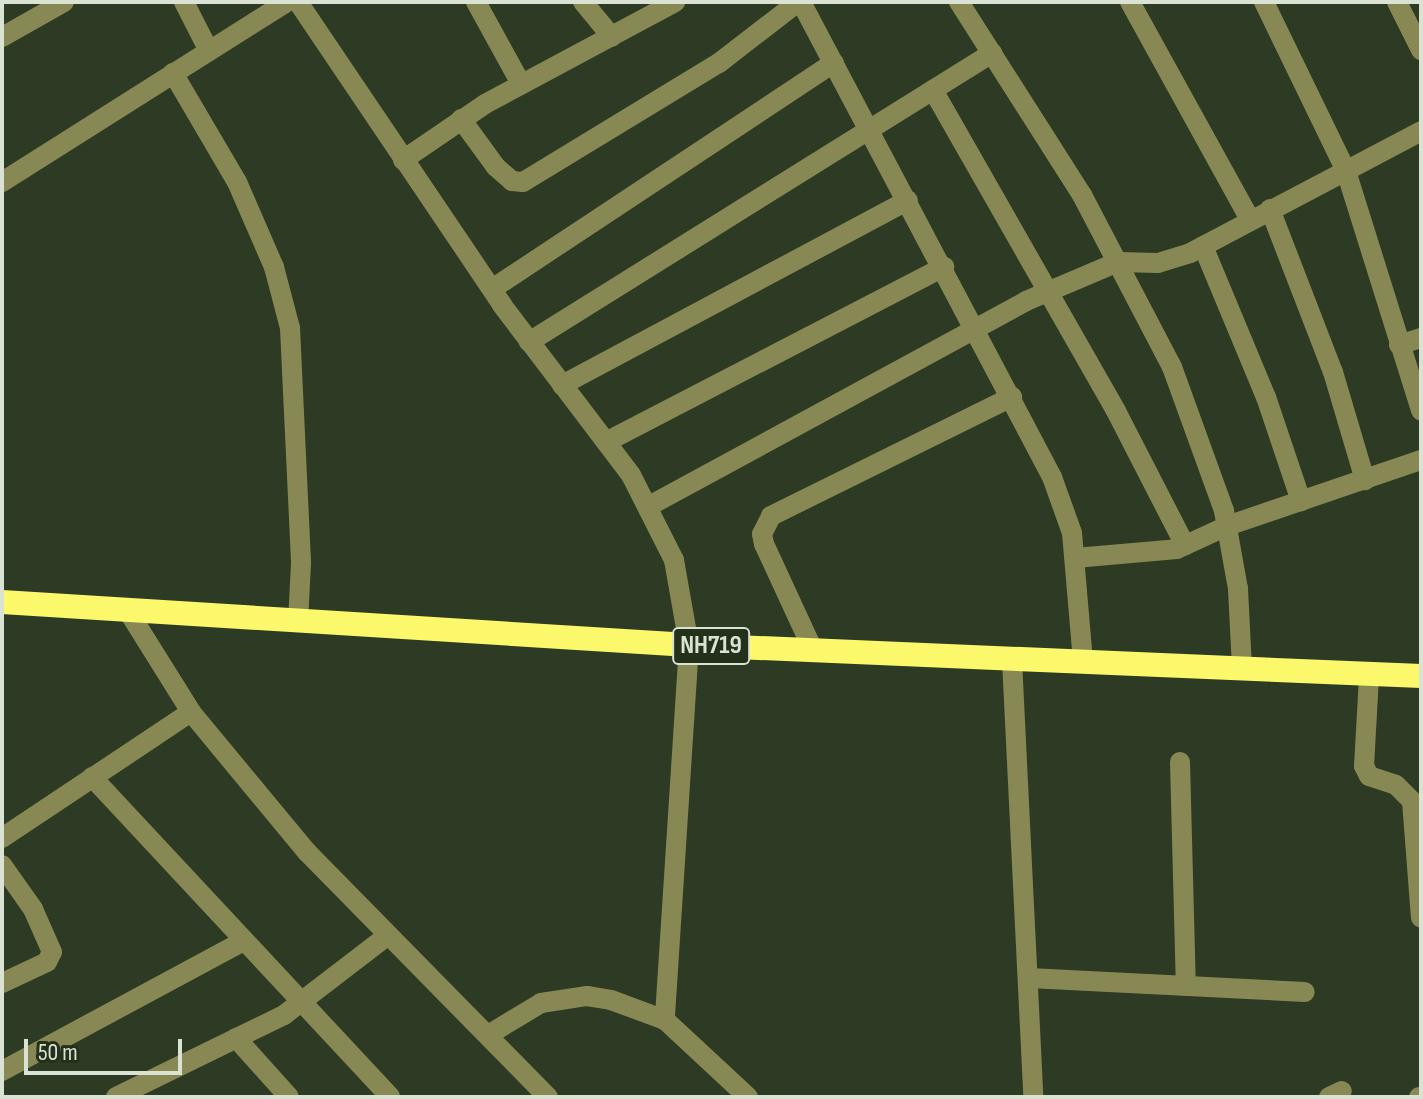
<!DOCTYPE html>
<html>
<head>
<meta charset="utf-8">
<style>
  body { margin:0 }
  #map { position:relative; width:1423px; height:1099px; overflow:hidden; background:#2d3a24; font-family:"Sofia Sans Condensed",sans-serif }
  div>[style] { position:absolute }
  .minor>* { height:20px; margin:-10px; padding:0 10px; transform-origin:10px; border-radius:10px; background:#878853 }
  .highway>* { height:24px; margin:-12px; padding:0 12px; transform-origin:12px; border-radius:12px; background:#fbf96b }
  span { translate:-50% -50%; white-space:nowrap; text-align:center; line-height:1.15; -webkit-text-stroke:8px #23301a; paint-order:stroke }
  .shield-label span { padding:2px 6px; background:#23301a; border:2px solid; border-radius:6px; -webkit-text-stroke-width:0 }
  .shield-label { font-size:26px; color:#dae2d4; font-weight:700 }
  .frame { position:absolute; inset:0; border:4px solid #dae2d4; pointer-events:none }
  .scale { position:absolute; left:24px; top:1039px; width:158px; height:36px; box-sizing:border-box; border:4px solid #dae2d4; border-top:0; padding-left:10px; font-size:24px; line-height:28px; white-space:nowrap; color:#dae2d4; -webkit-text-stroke:6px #23301a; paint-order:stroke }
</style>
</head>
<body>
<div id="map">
  <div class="minor">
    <i style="left:184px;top:2px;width:55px;rotate:63deg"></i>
    <i style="left:298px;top:2px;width:365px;rotate:56deg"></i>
    <i style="left:502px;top:305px;width:213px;rotate:52.8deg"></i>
    <i style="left:631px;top:475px;width:95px;rotate:63.2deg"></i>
    <i style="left:674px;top:560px;width:86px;rotate:80deg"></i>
    <i style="left:689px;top:645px;width:376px;rotate:93.7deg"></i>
    <i style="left:476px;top:2px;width:94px;rotate:61.2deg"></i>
    <i style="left:583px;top:2px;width:45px;rotate:50.4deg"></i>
    <i style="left:801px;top:2px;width:537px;rotate:62.15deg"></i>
    <i style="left:1052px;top:477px;width:59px;rotate:70.3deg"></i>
    <i style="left:1072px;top:533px;width:129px;rotate:85.1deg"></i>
    <i style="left:959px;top:2px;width:229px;rotate:57.5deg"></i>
    <i style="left:1082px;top:195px;width:194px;rotate:62.4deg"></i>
    <i style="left:1172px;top:367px;width:153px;rotate:70.1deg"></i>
    <i style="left:1224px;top:511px;width:79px;rotate:79.8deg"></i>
    <i style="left:1238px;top:589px;width:80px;rotate:87.1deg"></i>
    <i style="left:1130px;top:2px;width:248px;rotate:61.1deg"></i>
    <i style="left:1264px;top:2px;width:188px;rotate:64.1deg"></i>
    <i style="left:1346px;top:171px;width:251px;rotate:72.6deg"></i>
    <i style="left:1397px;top:2px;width:54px;rotate:63.4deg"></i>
    <i style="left:2px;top:37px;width:71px;rotate:-29.4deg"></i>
    <i style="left:173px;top:73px;width:126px;rotate:59.6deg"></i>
    <i style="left:237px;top:182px;width:93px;rotate:66.5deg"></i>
    <i style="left:274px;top:267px;width:63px;rotate:75.3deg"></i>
    <i style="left:290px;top:328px;width:235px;rotate:87.3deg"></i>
    <i style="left:301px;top:563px;width:59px;rotate:92.9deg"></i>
    <i style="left:933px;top:90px;width:369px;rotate:60.3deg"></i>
    <i style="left:1116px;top:411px;width:151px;rotate:62.8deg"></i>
    <i style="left:461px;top:119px;width:59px;rotate:53.9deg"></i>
    <i style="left:496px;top:167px;width:21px;rotate:41deg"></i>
    <i style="left:512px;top:181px;width:11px;rotate:5deg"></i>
    <i style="left:523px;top:182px;width:229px;rotate:-31.3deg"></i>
    <i style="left:719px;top:63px;width:100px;rotate:-37.7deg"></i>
    <i style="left:403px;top:160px;width:99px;rotate:-34.3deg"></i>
    <i style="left:485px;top:104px;width:216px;rotate:-28.2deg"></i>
    <i style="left:2px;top:182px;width:337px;rotate:-32.3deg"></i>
    <i style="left:1270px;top:209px;width:175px;rotate:68.9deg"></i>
    <i style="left:1333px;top:372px;width:113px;rotate:73.5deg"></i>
    <i style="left:1203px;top:246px;width:164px;rotate:67.4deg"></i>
    <i style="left:1266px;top:397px;width:110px;rotate:71.4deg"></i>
    <i style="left:492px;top:289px;width:410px;rotate:-33.5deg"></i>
    <i style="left:529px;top:342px;width:546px;rotate:-31.97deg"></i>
    <i style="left:1399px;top:345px;width:23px;rotate:-18deg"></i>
    <i style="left:562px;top:385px;width:392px;rotate:-28.1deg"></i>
    <i style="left:606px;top:442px;width:381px;rotate:-27.4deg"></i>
    <i style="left:649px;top:506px;width:429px;rotate:-28.5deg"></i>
    <i style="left:1026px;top:301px;width:100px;rotate:-23deg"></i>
    <i style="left:1118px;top:262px;width:40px;rotate:1.4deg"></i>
    <i style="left:1158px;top:263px;width:34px;rotate:-17deg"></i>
    <i style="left:1190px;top:253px;width:261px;rotate:-27.8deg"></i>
    <i style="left:1075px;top:558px;width:102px;rotate:-5deg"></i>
    <i style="left:1177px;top:549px;width:55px;rotate:-24.7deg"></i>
    <i style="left:1227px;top:526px;width:205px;rotate:-18.8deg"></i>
    <i style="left:128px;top:611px;width:119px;rotate:58deg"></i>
    <i style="left:191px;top:712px;width:182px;rotate:50.4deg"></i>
    <i style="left:307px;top:852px;width:344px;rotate:45.5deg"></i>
    <i style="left:813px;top:650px;width:117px;rotate:-114.8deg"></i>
    <i style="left:764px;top:544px;width:10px;rotate:-101deg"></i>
    <i style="left:762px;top:534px;width:20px;rotate:-63deg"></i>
    <i style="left:771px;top:516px;width:269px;rotate:-26.3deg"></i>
    <i style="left:1012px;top:660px;width:438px;rotate:87.2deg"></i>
    <i style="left:1369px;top:677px;width:89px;rotate:93.2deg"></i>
    <i style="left:1364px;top:766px;width:11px;rotate:63deg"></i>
    <i style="left:1369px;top:776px;width:28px;rotate:18deg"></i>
    <i style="left:1396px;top:785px;width:23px;rotate:45deg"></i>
    <i style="left:1412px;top:801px;width:117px;rotate:85.6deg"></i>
    <i style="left:1180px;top:762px;width:224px;rotate:88.5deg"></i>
    <i style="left:92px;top:777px;width:437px;rotate:47deg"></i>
    <i style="left:2px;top:838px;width:227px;rotate:-33.7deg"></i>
    <i style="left:2px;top:865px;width:54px;rotate:54.8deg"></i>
    <i style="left:33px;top:909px;width:47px;rotate:66.2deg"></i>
    <i style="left:52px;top:952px;width:11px;rotate:117deg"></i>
    <i style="left:47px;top:962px;width:50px;rotate:155deg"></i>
    <i style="left:1029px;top:978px;width:276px;rotate:2.9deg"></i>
    <i style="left:488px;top:1035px;width:62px;rotate:-31.1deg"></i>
    <i style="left:541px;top:1003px;width:47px;rotate:-8.7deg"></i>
    <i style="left:587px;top:996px;width:24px;rotate:9deg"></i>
    <i style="left:611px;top:1000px;width:58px;rotate:20.3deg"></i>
    <i style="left:665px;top:1020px;width:113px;rotate:42.9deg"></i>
    <i style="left:236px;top:1038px;width:79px;rotate:48.1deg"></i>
    <i style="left:2px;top:1071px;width:274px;rotate:-28.3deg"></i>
    <i style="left:116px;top:1097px;width:187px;rotate:-26deg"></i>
    <i style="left:284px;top:1015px;width:130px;rotate:-37.5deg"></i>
    <i style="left:1329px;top:1097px;width:14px;rotate:-25deg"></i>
    <i style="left:1419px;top:1097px;width:2px"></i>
  </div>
  <div class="highway">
    <i style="left:2px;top:602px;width:688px;rotate:3.58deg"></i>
    <i style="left:689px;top:645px;width:733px;rotate:2.43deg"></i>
  </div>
  <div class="shield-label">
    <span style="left:711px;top:646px">NH719</span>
  </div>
  <div class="frame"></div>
  <div class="scale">50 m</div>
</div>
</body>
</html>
